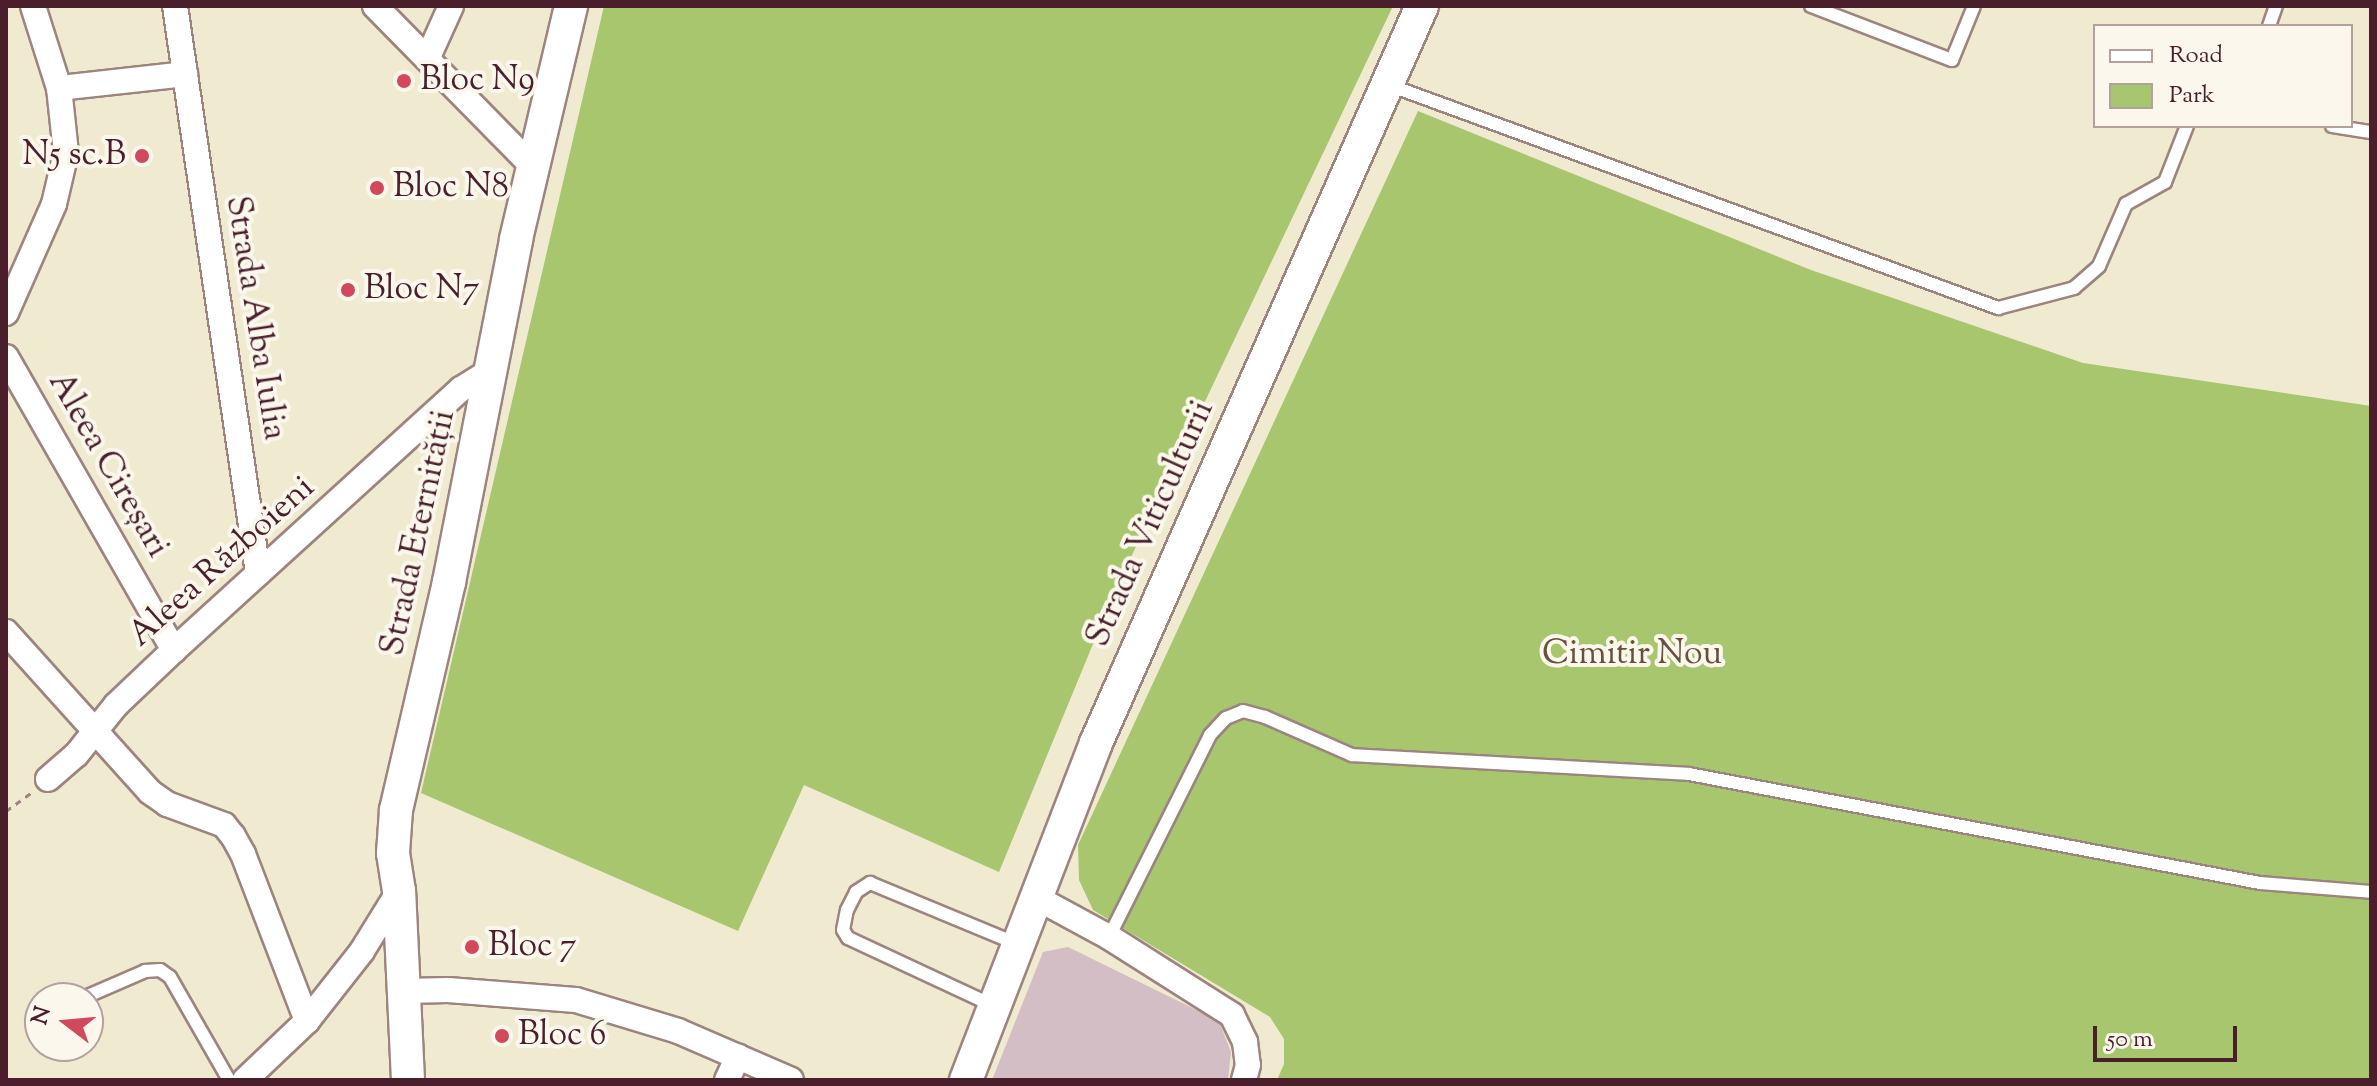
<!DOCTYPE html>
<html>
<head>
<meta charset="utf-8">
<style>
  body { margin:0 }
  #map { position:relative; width:2377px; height:1086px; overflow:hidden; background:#f0ead1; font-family:"Sorts Mill Goudy",serif }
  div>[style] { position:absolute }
  .industrial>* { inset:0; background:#d2bec4 }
  .green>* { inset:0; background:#a7c66e }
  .path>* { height:3px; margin-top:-1.5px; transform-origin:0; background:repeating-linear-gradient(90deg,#9d847e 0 6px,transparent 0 12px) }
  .roads { filter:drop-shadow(2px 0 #9d847e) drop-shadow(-2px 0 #9d847e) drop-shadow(0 2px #9d847e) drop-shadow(0 -2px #9d847e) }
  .lane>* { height:12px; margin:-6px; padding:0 6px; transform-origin:6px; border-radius:6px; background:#fff }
  .street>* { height:24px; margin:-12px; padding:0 12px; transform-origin:12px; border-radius:12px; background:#fff }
  .secondary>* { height:32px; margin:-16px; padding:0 16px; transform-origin:16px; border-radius:16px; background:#fff }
  .dots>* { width:22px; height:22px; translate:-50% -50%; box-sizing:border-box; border:4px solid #fbf7ec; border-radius:50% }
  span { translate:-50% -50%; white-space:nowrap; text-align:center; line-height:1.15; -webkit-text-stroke:8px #fbf7ec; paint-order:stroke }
  .poi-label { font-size:34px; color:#4a1f2b }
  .left { translate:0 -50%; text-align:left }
  .right { translate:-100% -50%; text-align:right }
  .street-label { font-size:34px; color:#4a1f2b }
  .park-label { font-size:34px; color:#66513f }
  .frame { position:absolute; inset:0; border:8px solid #4a1f2b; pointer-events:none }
  .legend { position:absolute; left:2093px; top:24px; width:260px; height:104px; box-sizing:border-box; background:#fbf7ec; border:2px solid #b4a19f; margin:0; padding:10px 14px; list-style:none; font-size:24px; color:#4a1f2b }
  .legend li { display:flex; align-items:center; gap:16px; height:40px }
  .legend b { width:40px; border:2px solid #b4a19f }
  .north { position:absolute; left:24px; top:982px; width:80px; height:80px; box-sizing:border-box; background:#fbf7ec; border:2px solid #b4a19f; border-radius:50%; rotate:286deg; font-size:22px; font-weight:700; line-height:32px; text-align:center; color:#4a1f2b }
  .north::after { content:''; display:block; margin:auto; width:28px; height:36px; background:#d1495b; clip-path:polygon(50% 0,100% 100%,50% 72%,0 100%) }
  .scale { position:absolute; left:2093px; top:1026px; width:144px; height:36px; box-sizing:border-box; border:4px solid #4a1f2b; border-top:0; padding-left:10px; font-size:24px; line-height:28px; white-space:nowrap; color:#4a1f2b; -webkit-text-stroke:6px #fbf7ec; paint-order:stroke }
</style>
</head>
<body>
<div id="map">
  <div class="industrial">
    <i style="clip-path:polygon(1068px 947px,1219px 1021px,1231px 1052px,1228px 1080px,992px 1080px,1043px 952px)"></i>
  </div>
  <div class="green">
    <i style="clip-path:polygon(604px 6px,1393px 6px,1114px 593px,999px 872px,804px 785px,738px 931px,421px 793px)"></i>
    <i style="clip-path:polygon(1418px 111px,1811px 270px,2083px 363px,2371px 406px,2371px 1080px,1277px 1080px,1284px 1064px,1284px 1039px,1270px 1017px,1093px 910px,1079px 880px,1078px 845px)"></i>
  </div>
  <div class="path">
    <i style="left:6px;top:811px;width:32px;rotate:-36deg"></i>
  </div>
  <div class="roads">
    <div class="lane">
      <i style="left:1811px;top:6px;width:151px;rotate:21deg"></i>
      <i style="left:1952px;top:60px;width:58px;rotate:-67.8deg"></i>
      <i style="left:2269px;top:26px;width:21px;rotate:-71deg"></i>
      <i style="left:1389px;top:85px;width:649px;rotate:20.11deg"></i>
      <i style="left:1998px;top:308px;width:79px;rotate:-14.7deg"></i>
      <i style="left:2074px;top:288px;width:33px;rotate:-41deg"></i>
      <i style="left:2099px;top:266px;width:68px;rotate:-66.5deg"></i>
      <i style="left:2126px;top:204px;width:45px;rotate:-29.4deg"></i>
      <i style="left:2165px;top:182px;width:60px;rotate:-68.6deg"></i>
      <i style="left:2332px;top:126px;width:39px;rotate:9deg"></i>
      <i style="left:1109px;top:937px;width:226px;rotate:-63.4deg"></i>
      <i style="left:1210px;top:735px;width:23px;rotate:-47deg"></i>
      <i style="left:1226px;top:718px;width:18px;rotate:-22deg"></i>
      <i style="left:1243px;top:711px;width:23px;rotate:15deg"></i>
      <i style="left:1265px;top:717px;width:95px;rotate:23.6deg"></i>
      <i style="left:1352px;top:755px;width:338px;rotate:3.2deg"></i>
      <i style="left:1689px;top:774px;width:581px;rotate:10.81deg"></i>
      <i style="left:2260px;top:883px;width:111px;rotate:4.6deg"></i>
      <i style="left:83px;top:998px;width:68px;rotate:-23.5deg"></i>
      <i style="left:145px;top:971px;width:15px;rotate:-4deg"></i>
      <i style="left:160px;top:970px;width:12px;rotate:35deg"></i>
      <i style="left:170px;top:977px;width:119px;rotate:60.2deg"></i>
      <i style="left:994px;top:1006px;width:161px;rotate:-155deg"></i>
      <i style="left:848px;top:938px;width:9px;rotate:-122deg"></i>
      <i style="left:843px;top:930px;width:20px;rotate:-79deg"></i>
      <i style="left:847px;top:910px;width:20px;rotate:-63deg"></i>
      <i style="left:856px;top:892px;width:17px;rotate:-33deg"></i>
      <i style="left:870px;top:883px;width:159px;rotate:22.5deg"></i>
    </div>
    <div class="street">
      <i style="left:175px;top:6px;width:573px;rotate:81.67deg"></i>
      <i style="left:375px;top:6px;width:226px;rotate:45.5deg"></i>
      <i style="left:428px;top:57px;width:56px;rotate:-65.7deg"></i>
      <i style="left:59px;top:88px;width:127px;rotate:-6.3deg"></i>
      <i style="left:6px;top:313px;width:119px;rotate:-66.2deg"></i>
      <i style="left:54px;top:204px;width:52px;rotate:-76.8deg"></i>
      <i style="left:66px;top:153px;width:65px;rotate:-96.1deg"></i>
      <i style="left:59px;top:88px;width:86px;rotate:-107.6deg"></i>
      <i style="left:6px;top:357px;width:338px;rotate:60.2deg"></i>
      <i style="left:6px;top:632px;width:215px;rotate:48deg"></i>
      <i style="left:150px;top:792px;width:21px;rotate:35deg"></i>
      <i style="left:167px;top:804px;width:61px;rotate:20.2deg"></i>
      <i style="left:224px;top:825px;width:14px;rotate:51deg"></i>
      <i style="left:233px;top:836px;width:21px;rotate:61deg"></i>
      <i style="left:243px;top:854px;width:179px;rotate:69deg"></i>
      <i style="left:48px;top:779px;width:37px;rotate:-41deg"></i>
      <i style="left:76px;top:755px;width:64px;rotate:-51.3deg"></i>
      <i style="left:116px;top:705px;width:80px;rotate:-43.5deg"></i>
      <i style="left:174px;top:650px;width:388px;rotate:-42.3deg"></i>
      <i style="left:461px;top:389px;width:36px;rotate:-32deg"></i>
      <i style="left:1035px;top:897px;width:84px;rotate:28.4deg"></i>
      <i style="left:1109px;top:937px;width:146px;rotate:32.4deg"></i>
      <i style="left:1232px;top:1015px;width:30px;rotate:64deg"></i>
      <i style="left:1245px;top:1042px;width:23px;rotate:83deg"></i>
      <i style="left:1248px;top:1065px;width:16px;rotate:105deg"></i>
      <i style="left:405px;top:991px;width:43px;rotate:-1.3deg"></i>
      <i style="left:448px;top:990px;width:128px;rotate:4.5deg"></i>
      <i style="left:576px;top:1000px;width:107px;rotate:16.9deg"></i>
      <i style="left:678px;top:1031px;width:123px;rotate:23.4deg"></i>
      <i style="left:245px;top:1080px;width:86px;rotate:-43.6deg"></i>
      <i style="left:307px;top:1021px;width:89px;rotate:-51.8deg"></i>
      <i style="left:362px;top:951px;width:70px;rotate:-58.3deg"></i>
      <i style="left:727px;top:1080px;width:26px;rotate:-65deg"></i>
    </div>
    <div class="secondary">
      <i style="left:408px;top:1080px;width:189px;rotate:-92.7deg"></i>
      <i style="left:399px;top:891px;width:38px;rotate:-99deg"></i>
      <i style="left:393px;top:853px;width:43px;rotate:-86deg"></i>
      <i style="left:396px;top:810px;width:234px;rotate:-76.9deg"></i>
      <i style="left:449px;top:582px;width:349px;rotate:-78.9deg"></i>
      <i style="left:516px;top:239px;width:239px;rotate:-76.7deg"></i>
      <i style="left:966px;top:1080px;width:361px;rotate:-68.9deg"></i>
      <i style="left:1096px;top:743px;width:806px;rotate:-66.14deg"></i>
    </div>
  </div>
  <div class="dots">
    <i style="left:404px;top:81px;background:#d1495b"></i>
    <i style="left:142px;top:156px;background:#d1495b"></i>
    <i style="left:377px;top:188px;background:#d1495b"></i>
    <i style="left:348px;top:290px;background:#d1495b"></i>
    <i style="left:472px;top:947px;background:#d1495b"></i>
    <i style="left:502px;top:1036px;background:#d1495b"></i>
  </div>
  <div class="poi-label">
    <span class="left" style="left:420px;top:81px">Bloc N9</span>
    <span class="right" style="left:126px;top:156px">N5 sc.B</span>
    <span class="left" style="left:393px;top:188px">Bloc N8</span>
    <span class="left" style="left:364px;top:290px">Bloc N7</span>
    <span class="left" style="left:488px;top:947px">Bloc 7</span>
    <span class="left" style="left:518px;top:1036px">Bloc 6</span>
  </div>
  <div class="street-label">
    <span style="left:255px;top:318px;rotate:81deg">Strada Alba Iulia</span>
    <span style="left:108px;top:465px;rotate:60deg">Aleea Cireșari</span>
    <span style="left:1151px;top:524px;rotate:-66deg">Strada Viticulturii</span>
    <span style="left:419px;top:533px;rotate:-78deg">Strada Eternității</span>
    <span style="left:222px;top:562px;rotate:-42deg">Aleea Războieni</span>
  </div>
  <div class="park-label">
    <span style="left:1632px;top:655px">Cimitir Nou</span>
  </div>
  <div class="frame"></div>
  <ul class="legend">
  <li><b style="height:10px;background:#fff"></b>Road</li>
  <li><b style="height:22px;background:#a7c66e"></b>Park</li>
  </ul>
  <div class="north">N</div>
  <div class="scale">50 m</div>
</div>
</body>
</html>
